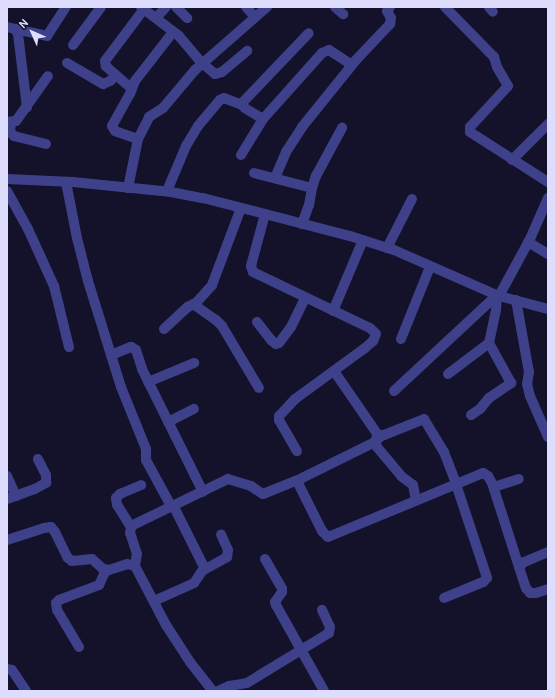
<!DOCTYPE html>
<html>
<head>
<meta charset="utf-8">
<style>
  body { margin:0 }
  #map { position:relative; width:555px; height:698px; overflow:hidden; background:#14122b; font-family:Cabin,sans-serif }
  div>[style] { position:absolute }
  .minor>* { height:10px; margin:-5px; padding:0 5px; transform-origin:5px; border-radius:5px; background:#3e4189 }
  span { translate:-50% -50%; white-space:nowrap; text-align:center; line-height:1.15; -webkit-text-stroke:3px #14122b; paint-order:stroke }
  .frame { position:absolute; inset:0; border:8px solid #deddfe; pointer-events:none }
  .north { position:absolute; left:12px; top:12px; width:40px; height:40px; -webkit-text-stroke:3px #14122b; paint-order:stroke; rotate:315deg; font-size:11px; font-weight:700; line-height:16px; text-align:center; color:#deddfe }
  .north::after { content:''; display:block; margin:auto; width:14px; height:18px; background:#deddfe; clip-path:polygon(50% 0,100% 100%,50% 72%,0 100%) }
</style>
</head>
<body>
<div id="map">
  <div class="minor">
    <i style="left:141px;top:7px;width:48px;rotate:37.3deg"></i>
    <i style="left:179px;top:36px;width:35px;rotate:50deg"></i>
    <i style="left:202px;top:63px;width:17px;rotate:40deg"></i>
    <i style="left:215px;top:74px;width:7px;rotate:-16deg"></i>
    <i style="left:222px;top:72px;width:33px;rotate:-40deg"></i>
    <i style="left:176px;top:7px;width:16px;rotate:45deg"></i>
    <i style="left:246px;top:7px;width:13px;rotate:48deg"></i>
    <i style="left:335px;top:7px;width:11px;rotate:41deg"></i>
    <i style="left:445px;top:7px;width:70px;rotate:45.6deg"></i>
    <i style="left:494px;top:57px;width:10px;rotate:73deg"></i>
    <i style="left:497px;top:67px;width:22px;rotate:60deg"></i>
    <i style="left:508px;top:86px;width:56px;rotate:132.8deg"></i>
    <i style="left:470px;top:127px;width:5px;rotate:90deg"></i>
    <i style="left:470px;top:132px;width:93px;rotate:32.7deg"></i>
    <i style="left:489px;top:7px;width:6px;rotate:51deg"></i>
    <i style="left:156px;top:18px;width:15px;rotate:-48deg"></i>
    <i style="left:7px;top:27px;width:8px;rotate:14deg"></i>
    <i style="left:15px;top:29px;width:6px;rotate:59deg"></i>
    <i style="left:18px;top:34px;width:74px;rotate:83deg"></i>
    <i style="left:15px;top:29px;width:33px;rotate:12deg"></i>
    <i style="left:47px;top:36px;width:35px;rotate:-57deg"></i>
    <i style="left:73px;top:45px;width:47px;rotate:-53.6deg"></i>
    <i style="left:67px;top:63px;width:42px;rotate:30.3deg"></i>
    <i style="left:103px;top:84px;width:8px;rotate:-23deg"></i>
    <i style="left:110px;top:81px;width:8px;rotate:-45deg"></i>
    <i style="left:132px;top:89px;width:35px;rotate:-139deg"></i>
    <i style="left:106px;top:66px;width:5px;rotate:-101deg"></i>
    <i style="left:105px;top:61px;width:65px;rotate:-53.1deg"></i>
    <i style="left:263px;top:119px;width:21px;rotate:-149deg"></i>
    <i style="left:245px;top:108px;width:4px;rotate:-135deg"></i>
    <i style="left:242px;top:105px;width:3px;rotate:-72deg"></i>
    <i style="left:243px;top:102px;width:95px;rotate:-46.3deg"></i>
    <i style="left:7px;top:122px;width:9px;rotate:-6deg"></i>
    <i style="left:16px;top:121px;width:55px;rotate:-54.6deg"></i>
    <i style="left:11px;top:122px;width:10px;rotate:96deg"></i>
    <i style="left:10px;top:132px;width:6px;rotate:45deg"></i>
    <i style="left:14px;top:136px;width:33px;rotate:14deg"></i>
    <i style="left:138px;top:139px;width:24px;rotate:-161deg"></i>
    <i style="left:115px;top:131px;width:6px;rotate:-121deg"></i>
    <i style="left:112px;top:126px;width:37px;rotate:-61deg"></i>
    <i style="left:130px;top:94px;width:14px;rotate:-69deg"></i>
    <i style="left:135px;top:81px;width:62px;rotate:-52.2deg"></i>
    <i style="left:241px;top:155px;width:42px;rotate:-58.6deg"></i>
    <i style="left:263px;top:119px;width:89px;rotate:-48.2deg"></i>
    <i style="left:322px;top:53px;width:8px;rotate:-23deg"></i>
    <i style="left:329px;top:50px;width:27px;rotate:33deg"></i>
    <i style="left:512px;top:160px;width:51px;rotate:-45deg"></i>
    <i style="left:254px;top:173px;width:60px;rotate:14.5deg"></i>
    <i style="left:275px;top:178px;width:28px;rotate:-67deg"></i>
    <i style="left:286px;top:152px;width:30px;rotate:-57deg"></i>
    <i style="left:302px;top:127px;width:86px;rotate:-51.1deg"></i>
    <i style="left:356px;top:60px;width:50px;rotate:-46.6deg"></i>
    <i style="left:390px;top:24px;width:6px;rotate:-81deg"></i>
    <i style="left:391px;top:18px;width:8px;rotate:-120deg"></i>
    <i style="left:387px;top:11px;width:5px;rotate:-53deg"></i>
    <i style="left:7px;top:179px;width:66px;rotate:2.6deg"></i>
    <i style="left:73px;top:182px;width:99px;rotate:5.8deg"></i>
    <i style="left:171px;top:192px;width:33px;rotate:11deg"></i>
    <i style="left:203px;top:198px;width:152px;rotate:14.5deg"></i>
    <i style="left:350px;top:236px;width:46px;rotate:17.7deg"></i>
    <i style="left:394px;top:250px;width:115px;rotate:23.7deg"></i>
    <i style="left:499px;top:296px;width:51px;rotate:14.9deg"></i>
    <i style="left:66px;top:182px;width:57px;rotate:78.9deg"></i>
    <i style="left:77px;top:238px;width:44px;rotate:75.7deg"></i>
    <i style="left:88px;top:281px;width:111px;rotate:72.7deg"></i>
    <i style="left:121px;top:387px;width:67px;rotate:68deg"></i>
    <i style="left:146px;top:449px;width:11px;rotate:90deg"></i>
    <i style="left:146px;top:460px;width:52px;rotate:61.5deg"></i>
    <i style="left:171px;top:506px;width:3px;rotate:18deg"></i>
    <i style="left:174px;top:507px;width:69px;rotate:63.4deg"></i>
    <i style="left:128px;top:188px;width:50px;rotate:-78.5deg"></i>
    <i style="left:138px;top:139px;width:25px;rotate:-63deg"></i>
    <i style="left:149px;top:117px;width:17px;rotate:-33deg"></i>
    <i style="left:163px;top:108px;width:50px;rotate:-49.9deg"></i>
    <i style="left:195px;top:70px;width:96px;rotate:-41.2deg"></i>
    <i style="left:7px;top:191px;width:43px;rotate:61.1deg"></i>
    <i style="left:28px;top:229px;width:63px;rotate:65.5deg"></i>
    <i style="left:54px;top:286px;width:63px;rotate:76.2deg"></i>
    <i style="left:167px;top:191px;width:49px;rotate:-67.1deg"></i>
    <i style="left:186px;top:146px;width:23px;rotate:-59deg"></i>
    <i style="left:198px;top:126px;width:34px;rotate:-50deg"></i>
    <i style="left:220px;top:100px;width:4px;rotate:-27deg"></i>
    <i style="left:224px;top:98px;width:19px;rotate:21deg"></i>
    <i style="left:265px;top:214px;width:54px;rotate:105.1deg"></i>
    <i style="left:251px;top:266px;width:6px;rotate:72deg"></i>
    <i style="left:253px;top:272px;width:130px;rotate:25.6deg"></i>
    <i style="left:370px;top:328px;width:8px;rotate:45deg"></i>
    <i style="left:376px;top:334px;width:8px;rotate:113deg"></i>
    <i style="left:373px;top:341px;width:11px;rotate:139deg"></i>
    <i style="left:365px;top:348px;width:87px;rotate:143.9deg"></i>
    <i style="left:295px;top:399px;width:23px;rotate:133deg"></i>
    <i style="left:279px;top:416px;width:4px;rotate:90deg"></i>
    <i style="left:279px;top:420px;width:36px;rotate:60deg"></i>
    <i style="left:302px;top:224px;width:20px;rotate:-70deg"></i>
    <i style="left:309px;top:205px;width:17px;rotate:-80deg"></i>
    <i style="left:312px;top:188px;width:13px;rotate:-72deg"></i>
    <i style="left:316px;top:176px;width:55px;rotate:-61.6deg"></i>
    <i style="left:528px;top:242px;width:23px;rotate:31deg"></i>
    <i style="left:387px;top:248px;width:55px;rotate:-63deg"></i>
    <i style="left:499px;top:296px;width:65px;rotate:-61.5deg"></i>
    <i style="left:530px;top:239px;width:45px;rotate:-66.3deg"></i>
    <i style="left:516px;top:300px;width:73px;rotate:79.8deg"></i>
    <i style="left:529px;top:372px;width:12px;rotate:99deg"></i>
    <i style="left:527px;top:384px;width:12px;rotate:76deg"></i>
    <i style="left:530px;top:396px;width:45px;rotate:66.3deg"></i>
    <i style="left:193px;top:304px;width:28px;rotate:35deg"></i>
    <i style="left:216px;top:320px;width:8px;rotate:45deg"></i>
    <i style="left:222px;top:326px;width:72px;rotate:59.2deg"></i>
    <i style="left:333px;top:311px;width:77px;rotate:-67.1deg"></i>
    <i style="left:257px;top:322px;width:23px;rotate:52deg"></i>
    <i style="left:271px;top:340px;width:6px;rotate:39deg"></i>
    <i style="left:276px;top:344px;width:3px;rotate:-18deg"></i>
    <i style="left:279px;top:343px;width:20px;rotate:-53deg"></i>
    <i style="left:291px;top:327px;width:32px;rotate:-64deg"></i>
    <i style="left:164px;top:329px;width:33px;rotate:-43deg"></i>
    <i style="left:188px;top:307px;width:9px;rotate:-27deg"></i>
    <i style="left:196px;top:303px;width:24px;rotate:-48deg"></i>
    <i style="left:212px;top:285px;width:82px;rotate:-69.4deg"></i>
    <i style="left:401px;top:339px;width:78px;rotate:-68.1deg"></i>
    <i style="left:111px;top:355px;width:22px;rotate:-22deg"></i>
    <i style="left:131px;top:347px;width:6px;rotate:31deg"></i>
    <i style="left:136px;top:350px;width:20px;rotate:72deg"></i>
    <i style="left:142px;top:369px;width:137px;rotate:63.6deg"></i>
    <i style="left:334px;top:371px;width:78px;rotate:55.5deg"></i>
    <i style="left:378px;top:435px;width:6px"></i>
    <i style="left:384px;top:435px;width:43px;rotate:-21.8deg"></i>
    <i style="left:424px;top:419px;width:39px;rotate:59deg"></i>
    <i style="left:444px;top:452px;width:34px;rotate:69deg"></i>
    <i style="left:456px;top:484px;width:99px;rotate:71.7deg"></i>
    <i style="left:487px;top:578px;width:6px;rotate:135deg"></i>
    <i style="left:483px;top:582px;width:42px;rotate:157.7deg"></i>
    <i style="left:448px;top:374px;width:51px;rotate:-37.1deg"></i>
    <i style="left:489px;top:343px;width:34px;rotate:-78deg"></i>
    <i style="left:496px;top:310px;width:15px;rotate:-86deg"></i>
    <i style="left:148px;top:382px;width:50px;rotate:-22.4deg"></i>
    <i style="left:394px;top:391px;width:141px;rotate:-43deg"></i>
    <i style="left:471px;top:415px;width:11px;rotate:-34deg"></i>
    <i style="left:480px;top:409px;width:14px;rotate:-51deg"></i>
    <i style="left:489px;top:398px;width:27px;rotate:-34deg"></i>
    <i style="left:511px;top:383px;width:46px;rotate:-118.8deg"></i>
    <i style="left:168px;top:422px;width:29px;rotate:-27deg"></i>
    <i style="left:377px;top:436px;width:6px;rotate:108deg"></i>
    <i style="left:375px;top:442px;width:5px;rotate:68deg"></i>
    <i style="left:377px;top:447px;width:38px;rotate:50deg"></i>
    <i style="left:401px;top:476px;width:15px;rotate:37deg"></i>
    <i style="left:413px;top:485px;width:15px;rotate:79deg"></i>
    <i style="left:7px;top:476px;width:22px;rotate:66deg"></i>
    <i style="left:296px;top:481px;width:88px;rotate:-26.3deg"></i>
    <i style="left:375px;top:442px;width:8px;rotate:-45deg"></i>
    <i style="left:493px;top:486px;width:85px;rotate:72.2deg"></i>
    <i style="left:7px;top:499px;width:30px;rotate:-20deg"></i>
    <i style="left:35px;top:489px;width:13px;rotate:-29deg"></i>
    <i style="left:46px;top:483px;width:8px;rotate:-90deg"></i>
    <i style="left:46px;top:475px;width:18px;rotate:-117deg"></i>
    <i style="left:131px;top:527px;width:26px;rotate:-122deg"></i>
    <i style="left:117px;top:505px;width:7px;rotate:-98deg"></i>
    <i style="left:116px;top:498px;width:6px;rotate:-45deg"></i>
    <i style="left:120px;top:494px;width:23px;rotate:-23deg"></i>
    <i style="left:7px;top:540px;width:39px;rotate:-18deg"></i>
    <i style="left:44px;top:528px;width:7px;rotate:-8deg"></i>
    <i style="left:51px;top:527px;width:6px;rotate:51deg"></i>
    <i style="left:55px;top:532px;width:28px;rotate:64deg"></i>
    <i style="left:67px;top:557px;width:6px;rotate:39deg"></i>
    <i style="left:72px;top:561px;width:20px;rotate:-6deg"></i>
    <i style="left:92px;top:559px;width:15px;rotate:42deg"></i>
    <i style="left:103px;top:569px;width:6px;rotate:9deg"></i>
    <i style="left:109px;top:570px;width:19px;rotate:-18deg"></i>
    <i style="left:127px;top:564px;width:8px;rotate:14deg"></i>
    <i style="left:135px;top:566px;width:67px;rotate:62.3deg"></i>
    <i style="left:166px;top:625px;width:44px;rotate:57deg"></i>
    <i style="left:190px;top:662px;width:37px;rotate:52deg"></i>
    <i style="left:548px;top:552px;width:26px;rotate:157deg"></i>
    <i style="left:524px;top:562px;width:7px;rotate:135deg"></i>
    <i style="left:519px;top:567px;width:22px;rotate:72deg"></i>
    <i style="left:526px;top:588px;width:6px;rotate:51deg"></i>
    <i style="left:530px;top:593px;width:6px"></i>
    <i style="left:536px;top:593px;width:13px;rotate:-18deg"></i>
    <i style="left:265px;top:559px;width:34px;rotate:60deg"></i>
    <i style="left:282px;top:589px;width:3px;rotate:90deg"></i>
    <i style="left:282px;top:592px;width:12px;rotate:125deg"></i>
    <i style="left:275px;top:602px;width:3px;rotate:72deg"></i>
    <i style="left:276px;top:605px;width:98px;rotate:60.8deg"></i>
    <i style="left:135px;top:566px;width:12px;rotate:-81deg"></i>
    <i style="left:137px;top:554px;width:22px;rotate:-108deg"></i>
    <i style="left:130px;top:533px;width:6px;rotate:-81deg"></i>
    <i style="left:131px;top:527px;width:3px;rotate:-45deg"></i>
    <i style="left:133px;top:525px;width:106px;rotate:-25.8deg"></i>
    <i style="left:228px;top:479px;width:24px;rotate:17deg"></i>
    <i style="left:251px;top:486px;width:14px;rotate:34deg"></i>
    <i style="left:263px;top:494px;width:35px;rotate:-22deg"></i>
    <i style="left:296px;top:481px;width:3px;rotate:45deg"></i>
    <i style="left:298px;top:483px;width:54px;rotate:63.4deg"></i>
    <i style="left:322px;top:531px;width:8px;rotate:45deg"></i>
    <i style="left:328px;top:537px;width:168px;rotate:-22.4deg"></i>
    <i style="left:483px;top:473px;width:6px;rotate:31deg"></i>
    <i style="left:488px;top:476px;width:13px;rotate:61deg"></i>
    <i style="left:494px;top:487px;width:26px;rotate:-18deg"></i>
    <i style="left:154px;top:601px;width:44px;rotate:-24.2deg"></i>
    <i style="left:194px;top:583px;width:14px;rotate:-56deg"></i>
    <i style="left:202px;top:571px;width:29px;rotate:-29deg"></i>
    <i style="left:227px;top:557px;width:7px;rotate:-82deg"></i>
    <i style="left:228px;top:550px;width:17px;rotate:-114deg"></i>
    <i style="left:79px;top:647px;width:43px;rotate:-120.7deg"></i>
    <i style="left:57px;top:610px;width:7px;rotate:-98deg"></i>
    <i style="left:56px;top:603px;width:4px;rotate:-45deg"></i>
    <i style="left:59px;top:600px;width:43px;rotate:-20.6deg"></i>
    <i style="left:99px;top:585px;width:17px;rotate:-65deg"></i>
    <i style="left:7px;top:669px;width:5px;rotate:11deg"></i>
    <i style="left:12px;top:670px;width:25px;rotate:56deg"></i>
    <i style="left:218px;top:691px;width:12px;rotate:-24deg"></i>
    <i style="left:229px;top:686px;width:18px;rotate:-9deg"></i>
    <i style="left:247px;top:683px;width:96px;rotate:-31.4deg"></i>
    <i style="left:329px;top:633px;width:6px;rotate:-81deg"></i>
    <i style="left:330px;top:627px;width:19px;rotate:-115deg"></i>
  </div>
  <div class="frame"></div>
  <div class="north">N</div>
</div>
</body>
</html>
